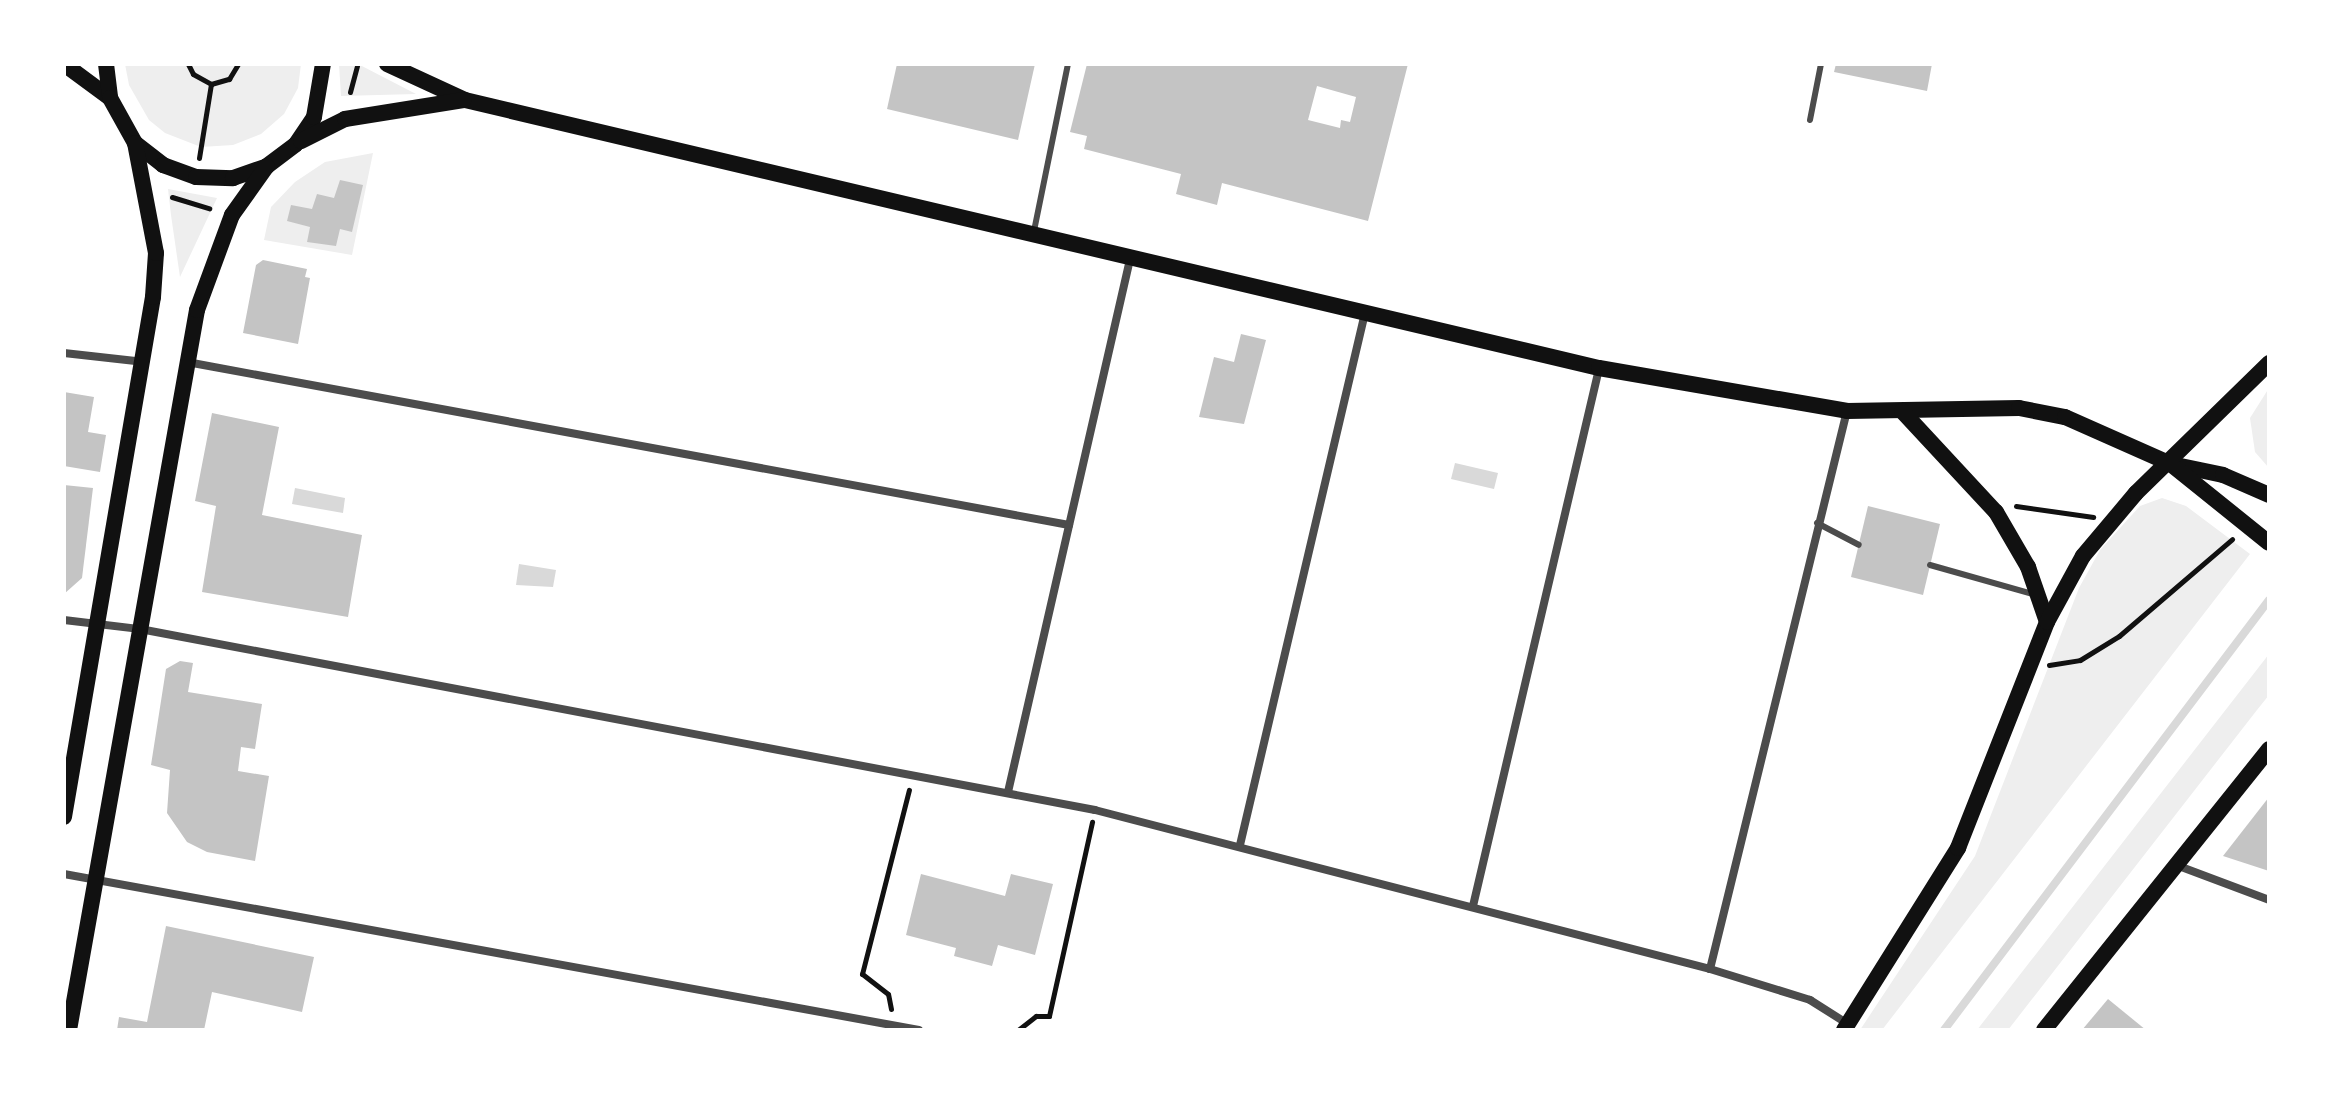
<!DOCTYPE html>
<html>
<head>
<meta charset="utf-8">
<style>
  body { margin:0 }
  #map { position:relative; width:2333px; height:1094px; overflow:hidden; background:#fff; font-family:"IBM Plex Serif",serif }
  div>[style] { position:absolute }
  .green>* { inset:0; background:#eee }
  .water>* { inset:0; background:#d9d9d9 }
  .stream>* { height:8px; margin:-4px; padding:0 4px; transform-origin:4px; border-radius:4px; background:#d9d9d9 }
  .building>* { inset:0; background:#c4c4c4 }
  .path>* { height:5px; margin:-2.5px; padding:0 2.5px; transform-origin:2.5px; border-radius:2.5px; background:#111 }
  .service>* { height:6px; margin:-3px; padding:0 3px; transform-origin:3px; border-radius:3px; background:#4c4c4c }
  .minor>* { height:8px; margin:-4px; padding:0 4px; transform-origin:4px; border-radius:4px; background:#4c4c4c }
  .secondary>* { height:16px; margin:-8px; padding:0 8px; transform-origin:8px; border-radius:8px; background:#111 }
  span { translate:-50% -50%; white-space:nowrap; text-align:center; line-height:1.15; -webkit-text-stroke:7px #fff; paint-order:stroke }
  .frame { position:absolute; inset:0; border:66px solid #fff; pointer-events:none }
</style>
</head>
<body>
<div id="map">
  <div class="green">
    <i style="clip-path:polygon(125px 64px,301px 64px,298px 88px,284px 114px,261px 134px,233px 145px,201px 147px,165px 133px,149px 120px,129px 85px)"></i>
    <i style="clip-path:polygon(339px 64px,358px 64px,416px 94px,341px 96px)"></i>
    <i style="clip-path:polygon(373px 153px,352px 255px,264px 240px,271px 207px,295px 182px,325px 162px)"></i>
    <i style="clip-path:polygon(168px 189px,217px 198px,180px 277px,171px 215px)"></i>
    <i style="clip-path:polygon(2269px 388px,2269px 468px,2255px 452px,2250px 418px)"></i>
    <i style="clip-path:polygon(2162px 498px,2186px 506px,2250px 554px,1882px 1030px,1860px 1030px,1975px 856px,2079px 588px,2100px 550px,2140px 506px)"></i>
    <i style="clip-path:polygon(2269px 654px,2269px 695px,2257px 710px,2008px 1030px,1977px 1030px)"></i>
  </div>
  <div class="water">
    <i style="clip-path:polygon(1455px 463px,1498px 473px,1494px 489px,1451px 479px)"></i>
    <i style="clip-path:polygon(295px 488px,345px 498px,343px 513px,292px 504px)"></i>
    <i style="clip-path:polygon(519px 564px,556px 570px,553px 587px,516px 585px)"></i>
  </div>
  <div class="stream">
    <i style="left:1944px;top:1030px;width:539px;rotate:-52.92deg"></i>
  </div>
  <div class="building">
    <i style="clip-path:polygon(897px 64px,1035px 64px,1018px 140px,887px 109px)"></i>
    <i style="clip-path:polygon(evenodd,1087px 64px,1408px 64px,1368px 221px,1222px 183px,1217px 205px,1176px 194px,1181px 174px,1084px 149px,1087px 136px,1070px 132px,1087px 64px,1317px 86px,1356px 97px,1350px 122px,1341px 120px,1340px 128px,1308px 120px,1317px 86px)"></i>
    <i style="clip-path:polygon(1836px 64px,1932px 64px,1927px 91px,1834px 72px)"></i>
    <i style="clip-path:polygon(340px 180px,363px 185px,352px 232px,340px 229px,336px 246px,307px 242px,310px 227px,287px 221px,291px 205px,312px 209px,317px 194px,334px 198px)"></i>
    <i style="clip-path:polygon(263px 260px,307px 269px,305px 277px,310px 278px,298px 344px,243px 333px,256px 265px)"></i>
    <i style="clip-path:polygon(1241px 334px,1266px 340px,1244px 424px,1199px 417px,1214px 357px,1234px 362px)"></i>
    <i style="clip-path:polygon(64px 392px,94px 397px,88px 432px,106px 435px,100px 472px,64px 466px)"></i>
    <i style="clip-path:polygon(212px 413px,279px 427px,262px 515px,362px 535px,348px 617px,202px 592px,216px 506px,195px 501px)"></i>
    <i style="clip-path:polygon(64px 485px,93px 488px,82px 578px,64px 594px)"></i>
    <i style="clip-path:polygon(1868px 506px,1940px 524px,1923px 595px,1851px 577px)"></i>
    <i style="clip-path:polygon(180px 661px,193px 663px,188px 692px,262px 704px,255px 749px,241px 747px,238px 771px,269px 776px,255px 861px,207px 852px,187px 842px,167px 813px,170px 770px,151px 765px,166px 669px)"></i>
    <i style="clip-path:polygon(2269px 797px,2269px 871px,2223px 856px)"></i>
    <i style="clip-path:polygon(921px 874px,1005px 896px,1011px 874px,1053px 884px,1035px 955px,998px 945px,992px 966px,954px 956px,956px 948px,906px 935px)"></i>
    <i style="clip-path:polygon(166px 926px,314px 957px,302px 1012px,212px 992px,204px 1030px,117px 1030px,119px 1017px,147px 1022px)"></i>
    <i style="clip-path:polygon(2108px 999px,2146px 1030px,2082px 1030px)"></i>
  </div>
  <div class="path">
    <i style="left:188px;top:64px;width:11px;rotate:63deg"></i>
    <i style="left:193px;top:74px;width:21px;rotate:29deg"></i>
    <i style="left:211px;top:84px;width:19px;rotate:-16deg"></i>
    <i style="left:229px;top:79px;width:17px;rotate:-59deg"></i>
    <i style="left:350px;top:92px;width:27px;rotate:-75deg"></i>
    <i style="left:199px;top:158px;width:75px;rotate:-80.8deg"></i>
    <i style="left:172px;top:197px;width:39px;rotate:17deg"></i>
    <i style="left:2016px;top:506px;width:78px;rotate:8.1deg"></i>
    <i style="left:2049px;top:665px;width:31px;rotate:-9deg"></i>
    <i style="left:2080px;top:660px;width:46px;rotate:-31.6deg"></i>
    <i style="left:2119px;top:636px;width:149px;rotate:-40.6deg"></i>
    <i style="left:891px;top:1009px;width:15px;rotate:-101deg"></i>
    <i style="left:888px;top:994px;width:33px;rotate:-142deg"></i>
    <i style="left:862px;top:974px;width:190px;rotate:-75.7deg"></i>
    <i style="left:1018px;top:1030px;width:23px;rotate:-38deg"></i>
    <i style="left:1036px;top:1016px;width:13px"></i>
    <i style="left:1049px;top:1016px;width:199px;rotate:-77.5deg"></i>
  </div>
  <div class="service">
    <i style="left:1810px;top:120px;width:57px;rotate:-78.9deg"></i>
    <i style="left:1034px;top:231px;width:170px;rotate:-78.5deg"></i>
    <i style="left:1817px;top:523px;width:47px;rotate:27.6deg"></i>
    <i style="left:1930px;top:565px;width:110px;rotate:15.8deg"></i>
  </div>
  <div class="minor">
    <i style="left:64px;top:353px;width:81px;rotate:6.4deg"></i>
    <i style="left:187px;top:362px;width:897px;rotate:10.47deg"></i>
    <i style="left:64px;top:620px;width:77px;rotate:6.8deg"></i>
    <i style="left:140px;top:629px;width:972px;rotate:10.73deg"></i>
    <i style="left:1095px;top:810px;width:635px;rotate:14.5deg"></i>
    <i style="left:1710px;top:969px;width:105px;rotate:17.2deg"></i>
    <i style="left:1810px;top:1000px;width:45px;rotate:32.3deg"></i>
    <i style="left:1008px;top:792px;width:551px;rotate:-77.1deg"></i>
    <i style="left:1240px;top:845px;width:546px;rotate:-76.78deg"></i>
    <i style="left:2176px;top:865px;width:99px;rotate:20.6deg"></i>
    <i style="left:64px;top:874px;width:869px;rotate:10.34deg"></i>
    <i style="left:1473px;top:906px;width:552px;rotate:-76.8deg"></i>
    <i style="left:1710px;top:969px;width:575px;rotate:-76.21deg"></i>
  </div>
  <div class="secondary">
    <i style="left:64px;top:64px;width:57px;rotate:36.5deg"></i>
    <i style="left:106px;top:64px;width:34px;rotate:83deg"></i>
    <i style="left:110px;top:98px;width:51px;rotate:60.9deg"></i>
    <i style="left:135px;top:143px;width:36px;rotate:38deg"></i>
    <i style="left:163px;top:165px;width:35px;rotate:20deg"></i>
    <i style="left:196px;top:177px;width:37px;rotate:2deg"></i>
    <i style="left:233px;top:178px;width:36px;rotate:-19deg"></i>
    <i style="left:267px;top:166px;width:36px;rotate:-37deg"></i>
    <i style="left:296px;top:144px;width:32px;rotate:-56deg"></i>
    <i style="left:314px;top:117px;width:54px;rotate:-80.4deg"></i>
    <i style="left:387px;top:64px;width:86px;rotate:24.8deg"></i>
    <i style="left:465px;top:100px;width:1165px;rotate:13.3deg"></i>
    <i style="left:1599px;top:368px;width:252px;rotate:9.8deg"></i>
    <i style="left:1847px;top:411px;width:172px;rotate:-1deg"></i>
    <i style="left:2019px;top:408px;width:47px;rotate:11.1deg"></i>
    <i style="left:2065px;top:417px;width:116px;rotate:23.9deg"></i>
    <i style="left:2171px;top:464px;width:53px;rotate:11.9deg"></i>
    <i style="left:2223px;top:475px;width:50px;rotate:23.5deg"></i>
    <i style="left:301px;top:141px;width:49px;rotate:-26.6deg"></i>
    <i style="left:345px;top:119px;width:120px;rotate:-9.1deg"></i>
    <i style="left:1902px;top:411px;width:138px;rotate:47.1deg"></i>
    <i style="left:1996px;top:512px;width:64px;rotate:59.8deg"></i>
    <i style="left:2028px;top:567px;width:58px;rotate:70.9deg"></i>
    <i style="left:2172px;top:465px;width:124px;rotate:38.8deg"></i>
    <i style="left:64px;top:817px;width:528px;rotate:-80.29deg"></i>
    <i style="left:153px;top:297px;width:44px;rotate:-86.1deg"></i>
    <i style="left:156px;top:253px;width:112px;rotate:-100.8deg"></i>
    <i style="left:69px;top:1030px;width:731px;rotate:-79.92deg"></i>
    <i style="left:197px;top:310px;width:101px;rotate:-69.8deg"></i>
    <i style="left:232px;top:215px;width:60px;rotate:-54.5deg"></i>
    <i style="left:1844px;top:1030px;width:215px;rotate:-57.9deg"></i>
    <i style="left:1958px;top:848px;width:243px;rotate:-68.5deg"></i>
    <i style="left:2047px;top:622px;width:75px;rotate:-61.4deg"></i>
    <i style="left:2083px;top:556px;width:82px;rotate:-49.9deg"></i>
    <i style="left:2136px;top:493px;width:186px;rotate:-44.3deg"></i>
    <i style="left:2044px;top:1030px;width:360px;rotate:-51.3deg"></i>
  </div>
  <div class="frame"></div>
</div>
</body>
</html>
